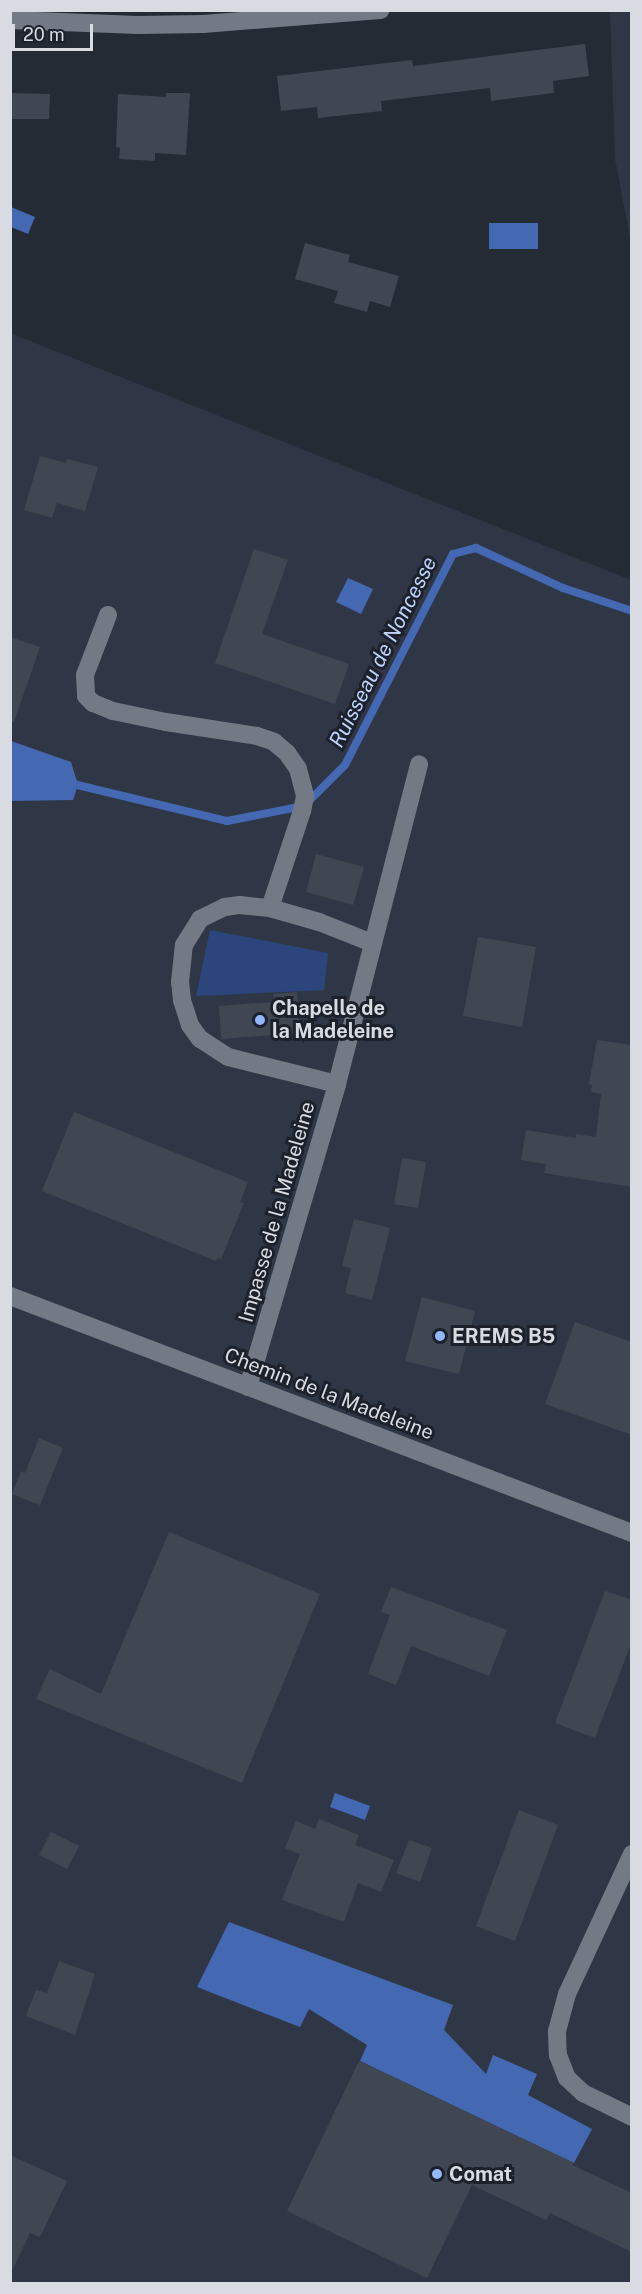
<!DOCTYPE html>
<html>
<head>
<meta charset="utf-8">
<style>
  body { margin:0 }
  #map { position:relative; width:642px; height:2294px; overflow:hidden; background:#252b35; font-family:"Public Sans",sans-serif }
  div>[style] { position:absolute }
  .built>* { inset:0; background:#2f3746 }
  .green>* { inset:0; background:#2c467d }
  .water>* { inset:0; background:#4568b3 }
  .stream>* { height:8px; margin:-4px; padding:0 4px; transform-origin:4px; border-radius:4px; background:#4568b3 }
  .building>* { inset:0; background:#414752 }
  .minor>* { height:18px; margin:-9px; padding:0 9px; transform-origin:9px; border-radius:9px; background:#737a86 }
  .dots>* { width:16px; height:16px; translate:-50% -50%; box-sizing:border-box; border:3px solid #1c212b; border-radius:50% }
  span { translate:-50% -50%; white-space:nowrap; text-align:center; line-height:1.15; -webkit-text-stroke:6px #1c212b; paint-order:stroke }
  .poi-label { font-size:20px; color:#d8dbe2; font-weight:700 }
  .left { translate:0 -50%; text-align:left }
  .street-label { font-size:20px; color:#d8dbe2 }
  .water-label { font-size:21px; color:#bed3fc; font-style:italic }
  .frame { position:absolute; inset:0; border:12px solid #d8dbe2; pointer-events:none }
  .scale { position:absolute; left:12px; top:24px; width:81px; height:27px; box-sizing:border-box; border:3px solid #d8dbe2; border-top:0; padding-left:8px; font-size:18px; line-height:21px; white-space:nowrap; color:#d8dbe2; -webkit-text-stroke:4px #1c212b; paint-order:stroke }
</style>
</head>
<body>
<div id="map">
  <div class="built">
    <i style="clip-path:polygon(610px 11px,631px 11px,631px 242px,615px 159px)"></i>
    <i style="clip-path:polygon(10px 333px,631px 580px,631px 2283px,11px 2283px)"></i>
  </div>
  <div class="green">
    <i style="clip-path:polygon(210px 930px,328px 953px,324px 990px,196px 996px)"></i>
  </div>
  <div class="water">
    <i style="clip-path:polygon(11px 207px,35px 217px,28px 234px,11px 227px)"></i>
    <i style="clip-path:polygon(489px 223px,538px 223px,538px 249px,489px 249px)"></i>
    <i style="clip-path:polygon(348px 578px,373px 589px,361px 614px,336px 602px)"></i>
    <i style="clip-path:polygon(11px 741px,71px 762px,78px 785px,73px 800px,11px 801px)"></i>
    <i style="clip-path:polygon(335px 1793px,370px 1806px,365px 1820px,330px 1807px)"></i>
    <i style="clip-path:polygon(229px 1922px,453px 2005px,444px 2030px,486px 2074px,493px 2055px,537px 2074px,528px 2095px,592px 2129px,574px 2163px,360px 2061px,367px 2045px,309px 2009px,300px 2027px,197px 1987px)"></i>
  </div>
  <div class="stream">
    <i style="left:69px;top:783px;width:163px;rotate:13.5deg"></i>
    <i style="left:227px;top:821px;width:67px;rotate:-11.1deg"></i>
    <i style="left:310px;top:800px;width:49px;rotate:-45deg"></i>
    <i style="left:345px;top:765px;width:237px;rotate:-62.9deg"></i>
    <i style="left:453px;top:554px;width:24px;rotate:-15deg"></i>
    <i style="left:476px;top:548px;width:96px;rotate:24.7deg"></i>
    <i style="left:563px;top:588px;width:73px;rotate:18.4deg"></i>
  </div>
  <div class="building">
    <i style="clip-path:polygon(585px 44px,589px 76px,553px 81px,554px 93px,491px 101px,490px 88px,381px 101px,382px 111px,318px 118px,317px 107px,281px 111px,277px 76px,412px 60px,413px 66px)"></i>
    <i style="clip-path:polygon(10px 93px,50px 94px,49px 119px,10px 119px)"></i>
    <i style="clip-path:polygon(166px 93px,190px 93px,186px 155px,155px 153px,155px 161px,119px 159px,120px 148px,116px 147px,118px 94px,166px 97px)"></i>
    <i style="clip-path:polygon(305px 243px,350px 255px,348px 262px,399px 276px,390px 307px,370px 301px,367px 312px,334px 303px,338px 291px,295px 279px)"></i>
    <i style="clip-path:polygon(40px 456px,66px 463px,67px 459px,98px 467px,85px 511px,57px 503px,52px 518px,24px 510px)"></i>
    <i style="clip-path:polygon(254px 549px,288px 560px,262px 634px,349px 664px,335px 704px,215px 663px)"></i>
    <i style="clip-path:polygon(10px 637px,40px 647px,14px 722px,10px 722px)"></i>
    <i style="clip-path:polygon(316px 854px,364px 867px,353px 905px,306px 892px)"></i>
    <i style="clip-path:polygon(478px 937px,536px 947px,522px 1027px,463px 1016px)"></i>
    <i style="clip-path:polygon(297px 992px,300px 1033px,221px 1039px,219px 1006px,274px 1002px,273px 994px)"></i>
    <i style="clip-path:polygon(597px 1040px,632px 1045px,632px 1187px,544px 1173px,546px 1164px,521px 1160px,526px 1130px,576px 1138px,576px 1134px,596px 1137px,601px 1094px,591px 1092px,592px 1085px,589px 1084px)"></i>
    <i style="clip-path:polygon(74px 1112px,248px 1182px,240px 1202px,244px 1203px,221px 1259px,217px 1258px,216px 1261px,42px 1191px)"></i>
    <i style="clip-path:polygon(402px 1158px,426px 1162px,418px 1208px,394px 1204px)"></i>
    <i style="clip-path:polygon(354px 1219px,390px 1228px,372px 1300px,345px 1293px,351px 1268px,342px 1266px)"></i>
    <i style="clip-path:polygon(422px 1297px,475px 1311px,459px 1374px,405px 1361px)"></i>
    <i style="clip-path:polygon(575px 1322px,632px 1342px,632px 1435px,545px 1404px)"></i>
    <i style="clip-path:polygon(39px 1438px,63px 1448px,40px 1505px,12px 1494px,21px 1471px,25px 1473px)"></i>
    <i style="clip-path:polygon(169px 1532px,320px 1594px,242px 1783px,36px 1699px,50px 1669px,101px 1694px)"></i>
    <i style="clip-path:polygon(391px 1587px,507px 1630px,489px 1676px,411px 1646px,396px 1685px,368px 1674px,390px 1615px,381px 1612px)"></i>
    <i style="clip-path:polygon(605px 1591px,632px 1600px,632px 1641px,595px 1738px,555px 1723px)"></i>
    <i style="clip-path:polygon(519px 1810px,558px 1825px,515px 1941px,476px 1926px)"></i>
    <i style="clip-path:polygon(319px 1819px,359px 1835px,355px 1845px,394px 1860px,381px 1892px,358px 1883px,344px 1922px,282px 1900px,300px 1854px,285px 1848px,296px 1821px,315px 1829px)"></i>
    <i style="clip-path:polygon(51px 1832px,79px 1846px,67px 1869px,39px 1855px)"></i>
    <i style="clip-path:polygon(409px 1840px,432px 1848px,420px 1882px,396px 1873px)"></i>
    <i style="clip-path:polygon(59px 1961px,95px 1974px,75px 2035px,26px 2016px,36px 1990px,47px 1993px)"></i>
    <i style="clip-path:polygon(359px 2061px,574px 2163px,572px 2165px,632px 2193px,632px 2252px,550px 2213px,546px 2220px,472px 2185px,427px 2278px,287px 2211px)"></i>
    <i style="clip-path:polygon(10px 2155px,67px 2181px,40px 2237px,30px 2233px,10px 2275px)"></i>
  </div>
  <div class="minor">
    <i style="left:10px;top:20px;width:128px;rotate:2.2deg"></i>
    <i style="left:138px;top:25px;width:65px;rotate:-0.9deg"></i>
    <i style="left:203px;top:24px;width:178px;rotate:-4.5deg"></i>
    <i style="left:108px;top:615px;width:64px;rotate:111deg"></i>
    <i style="left:85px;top:675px;width:21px;rotate:87deg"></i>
    <i style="left:86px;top:696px;width:10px;rotate:45deg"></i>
    <i style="left:93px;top:703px;width:22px;rotate:22deg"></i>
    <i style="left:113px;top:711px;width:54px;rotate:11.7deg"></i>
    <i style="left:166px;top:722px;width:92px;rotate:8.7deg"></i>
    <i style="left:257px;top:736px;width:18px;rotate:19deg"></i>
    <i style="left:274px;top:742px;width:17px;rotate:40deg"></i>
    <i style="left:287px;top:753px;width:19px;rotate:55deg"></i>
    <i style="left:298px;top:769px;width:28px;rotate:75deg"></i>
    <i style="left:305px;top:796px;width:15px;rotate:101deg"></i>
    <i style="left:302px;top:811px;width:102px;rotate:108.3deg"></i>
    <i style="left:337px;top:1084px;width:112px;rotate:-166.1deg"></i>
    <i style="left:228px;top:1057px;width:33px;rotate:-147deg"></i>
    <i style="left:200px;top:1039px;width:17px;rotate:-126deg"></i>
    <i style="left:190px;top:1025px;width:26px;rotate:-108deg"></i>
    <i style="left:182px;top:1000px;width:18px;rotate:-96deg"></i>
    <i style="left:180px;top:982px;width:37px;rotate:-84deg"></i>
    <i style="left:184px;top:945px;width:31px;rotate:-58deg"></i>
    <i style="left:200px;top:919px;width:28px;rotate:-26deg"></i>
    <i style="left:225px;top:907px;width:15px;rotate:-8deg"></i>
    <i style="left:240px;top:905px;width:30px;rotate:6deg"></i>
    <i style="left:270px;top:908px;width:51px;rotate:15.9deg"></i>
    <i style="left:319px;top:922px;width:57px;rotate:21.6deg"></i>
    <i style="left:10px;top:1296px;width:666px;rotate:20.86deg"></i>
    <i style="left:248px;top:1387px;width:316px;rotate:-73.6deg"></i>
    <i style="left:337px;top:1084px;width:330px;rotate:-75.6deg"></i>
    <i style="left:632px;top:1854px;width:154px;rotate:114.9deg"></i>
    <i style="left:567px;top:1994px;width:39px;rotate:105deg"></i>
    <i style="left:557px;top:2032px;width:23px;rotate:88deg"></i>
    <i style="left:558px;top:2055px;width:25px;rotate:69deg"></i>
    <i style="left:567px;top:2078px;width:22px;rotate:43deg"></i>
    <i style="left:583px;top:2093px;width:55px;rotate:26.1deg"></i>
  </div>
  <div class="dots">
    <i style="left:260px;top:1020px;background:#93b7fd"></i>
    <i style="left:440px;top:1336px;background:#93b7fd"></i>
    <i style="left:437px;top:2174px;background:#93b7fd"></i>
  </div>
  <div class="poi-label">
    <span class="left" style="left:272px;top:1020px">Chapelle de<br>la Madeleine</span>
    <span class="left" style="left:452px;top:1336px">EREMS B5</span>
    <span class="left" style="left:449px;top:2174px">Comat</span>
  </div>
  <div class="street-label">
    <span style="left:277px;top:1212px;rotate:-74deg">Impasse de la Madeleine</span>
    <span style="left:329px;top:1394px;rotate:21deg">Chemin de la Madeleine</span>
  </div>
  <div class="water-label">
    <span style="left:383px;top:652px;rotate:-63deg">Ruisseau de Noncesse</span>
  </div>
  <div class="frame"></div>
  <div class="scale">20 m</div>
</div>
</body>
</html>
